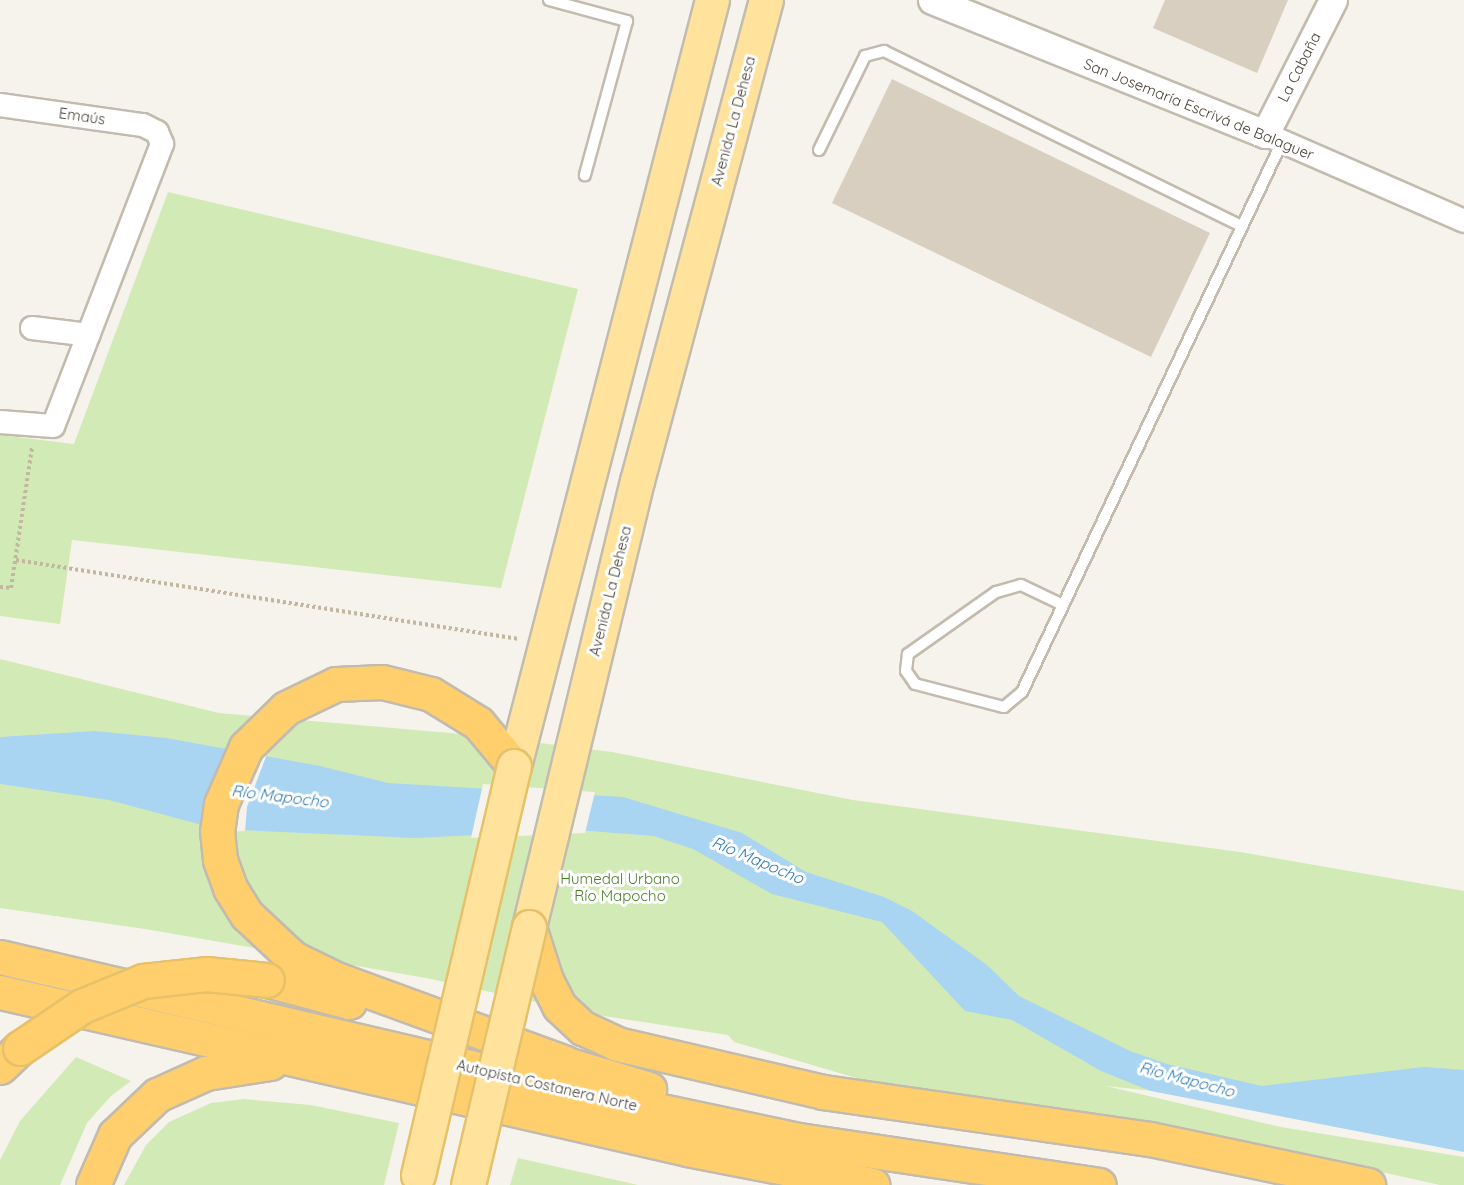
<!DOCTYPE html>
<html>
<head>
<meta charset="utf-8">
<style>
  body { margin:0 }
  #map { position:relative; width:1464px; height:1185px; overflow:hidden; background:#f6f3ec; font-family:Quicksand,sans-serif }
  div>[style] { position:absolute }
  .green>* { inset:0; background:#d2eab5 }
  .water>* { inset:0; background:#a9d4f2 }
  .pier>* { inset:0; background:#f6f3ec }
  .building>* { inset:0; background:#d8cfc1 }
  .path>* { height:4px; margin-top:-2px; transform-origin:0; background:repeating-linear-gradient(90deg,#c4b79f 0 3px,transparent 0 6px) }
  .roads { filter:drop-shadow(2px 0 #c2bbae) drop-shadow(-2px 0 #c2bbae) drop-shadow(0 2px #c2bbae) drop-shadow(0 -2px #c2bbae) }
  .service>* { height:10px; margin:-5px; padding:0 5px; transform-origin:5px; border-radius:5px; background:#fff }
  .minor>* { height:22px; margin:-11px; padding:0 11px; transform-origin:11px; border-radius:11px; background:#fff }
  .tertiary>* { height:27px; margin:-13.5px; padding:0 13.5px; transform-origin:13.5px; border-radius:13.5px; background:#fff }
  .primary>* { height:33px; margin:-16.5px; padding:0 16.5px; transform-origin:16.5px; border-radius:16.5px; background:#ffe39c }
  .motorway>* { height:33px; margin:-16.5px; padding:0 16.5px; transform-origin:16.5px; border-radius:16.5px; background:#ffcf6e }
  .bridges { filter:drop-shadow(2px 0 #e6c16a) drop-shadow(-2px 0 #e6c16a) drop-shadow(0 2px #e6c16a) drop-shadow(0 -2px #e6c16a) }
  .primary-bridge>* { height:33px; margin:-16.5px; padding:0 16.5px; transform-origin:16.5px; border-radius:16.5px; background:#ffe39c }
  .motorway-bridge>* { height:33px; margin:-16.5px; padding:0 16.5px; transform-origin:16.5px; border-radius:16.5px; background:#ffcf6e }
  span { translate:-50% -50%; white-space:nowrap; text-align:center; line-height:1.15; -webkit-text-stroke:6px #fff; paint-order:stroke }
  .street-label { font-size:15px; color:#4b4439 }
  .park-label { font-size:15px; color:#4a7f2a }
  .water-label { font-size:16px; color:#2e7ab2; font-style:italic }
</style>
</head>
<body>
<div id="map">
  <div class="green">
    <i style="clip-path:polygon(168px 192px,578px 289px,501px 588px,72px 540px,60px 624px,0 616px,0 435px,74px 444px)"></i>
    <i style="clip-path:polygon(0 659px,219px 713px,485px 736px,612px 752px,853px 800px,1240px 852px,1464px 891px,1464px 1143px,1172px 1093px,1106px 1086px,1281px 1127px,1464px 1157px,1464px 1185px,1440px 1185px,1228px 1138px,1113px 1118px,870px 1082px,734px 1042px,728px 1035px,597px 1015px,426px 978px,145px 929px,0 908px)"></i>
    <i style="clip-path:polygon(76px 1057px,131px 1081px,111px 1096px,87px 1123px,60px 1185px,0 1185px,0 1160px,20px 1121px)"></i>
    <i style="clip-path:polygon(244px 1099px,311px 1105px,399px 1123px,384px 1185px,124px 1185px,146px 1145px,169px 1122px,211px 1103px)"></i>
    <i style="clip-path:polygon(518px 1158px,638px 1185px,510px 1185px)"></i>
  </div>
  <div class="water">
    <i style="clip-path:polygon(95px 731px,166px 738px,320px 766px,388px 783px,623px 797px,742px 833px,806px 872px,884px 897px,912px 911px,987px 965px,1019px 996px,1130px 1051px,1167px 1064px,1262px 1086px,1424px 1067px,1464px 1070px,1464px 1152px,1151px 1091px,1101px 1071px,1012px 1020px,965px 1011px,882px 922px,772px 894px,693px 849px,654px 836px,578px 830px,416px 838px,217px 829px,109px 800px,0 784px,0 737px)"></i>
  </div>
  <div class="pier">
    <i style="clip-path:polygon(229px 748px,267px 754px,247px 807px,245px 831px,217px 832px)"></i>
    <i style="clip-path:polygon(483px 784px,595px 792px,585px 833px,471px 838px)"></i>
  </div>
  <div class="building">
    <i style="clip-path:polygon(1165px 0,1288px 0,1257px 73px,1153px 28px)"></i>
    <i style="clip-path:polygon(892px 79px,1210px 233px,1151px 357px,832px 203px)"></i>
  </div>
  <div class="path">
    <i style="left:16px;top:560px;width:509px;rotate:8.93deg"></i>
    <i style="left:0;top:587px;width:11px;rotate:5deg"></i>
    <i style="left:11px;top:588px;width:142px;rotate:-81.5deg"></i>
  </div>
  <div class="roads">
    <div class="service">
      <i style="left:549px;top:0;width:81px;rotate:15.1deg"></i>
      <i style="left:627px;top:21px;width:160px;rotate:105.3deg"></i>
      <i style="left:819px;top:150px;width:105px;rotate:-63.9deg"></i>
      <i style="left:865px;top:56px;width:20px;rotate:-15deg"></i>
      <i style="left:884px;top:51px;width:398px;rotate:26.1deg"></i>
      <i style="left:1063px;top:605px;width:47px;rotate:-154.5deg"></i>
      <i style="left:1021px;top:585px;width:26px;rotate:164deg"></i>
      <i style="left:996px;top:592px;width:108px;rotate:144.8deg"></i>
      <i style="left:908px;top:654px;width:17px;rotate:97deg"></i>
      <i style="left:906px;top:671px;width:16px;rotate:55deg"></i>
      <i style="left:915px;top:684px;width:92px;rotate:14.5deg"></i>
      <i style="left:1004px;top:707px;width:23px;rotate:-40deg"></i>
      <i style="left:1022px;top:692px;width:608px;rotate:-64.7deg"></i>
    </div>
    <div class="minor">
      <i style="left:0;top:105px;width:144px;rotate:8deg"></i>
      <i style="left:143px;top:125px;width:16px;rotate:27deg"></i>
      <i style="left:157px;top:132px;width:13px;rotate:67deg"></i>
      <i style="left:162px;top:144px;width:302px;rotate:111.1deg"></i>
      <i style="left:53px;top:426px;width:53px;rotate:-175.7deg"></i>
      <i style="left:1265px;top:134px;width:217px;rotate:23.6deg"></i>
      <i style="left:32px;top:328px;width:57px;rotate:7deg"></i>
    </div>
    <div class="tertiary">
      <i style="left:932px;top:0;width:359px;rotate:21.9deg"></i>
      <i style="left:1265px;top:134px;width:150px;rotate:-63.1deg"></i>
    </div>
    <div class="primary">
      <i style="left:514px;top:766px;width:791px;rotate:-75.51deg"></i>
      <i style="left:529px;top:927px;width:459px;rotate:-76.4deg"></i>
      <i style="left:637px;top:481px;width:498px;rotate:-75deg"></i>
    </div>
    <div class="motorway">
      <i style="left:514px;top:766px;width:56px;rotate:-129.9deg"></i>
      <i style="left:478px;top:723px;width:55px;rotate:-148.3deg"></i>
      <i style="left:431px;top:694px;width:50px;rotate:-166.2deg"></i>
      <i style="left:382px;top:682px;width:46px;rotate:177.5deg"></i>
      <i style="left:336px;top:684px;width:55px;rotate:154.4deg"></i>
      <i style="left:286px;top:708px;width:56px;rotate:135.7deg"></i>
      <i style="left:246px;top:747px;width:62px;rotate:113.7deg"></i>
      <i style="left:221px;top:804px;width:27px;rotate:98deg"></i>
      <i style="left:217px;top:831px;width:29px;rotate:84deg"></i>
      <i style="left:220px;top:860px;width:30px;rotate:70deg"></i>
      <i style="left:230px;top:888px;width:32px;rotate:58deg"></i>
      <i style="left:247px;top:915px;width:63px;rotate:43.1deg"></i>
      <i style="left:293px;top:958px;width:48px;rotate:26deg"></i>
      <i style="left:336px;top:979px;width:244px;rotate:20.1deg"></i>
      <i style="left:529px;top:927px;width:56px;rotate:72.2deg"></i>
      <i style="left:546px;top:980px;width:29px;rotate:63deg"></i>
      <i style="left:559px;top:1006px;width:33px;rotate:43deg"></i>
      <i style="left:583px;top:1028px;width:38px;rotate:25deg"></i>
      <i style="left:617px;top:1044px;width:212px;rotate:13.1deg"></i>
      <i style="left:823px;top:1092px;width:330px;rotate:8.2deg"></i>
      <i style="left:1150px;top:1139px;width:223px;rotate:11.9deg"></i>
      <i style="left:0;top:957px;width:645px;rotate:13.17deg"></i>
      <i style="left:628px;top:1104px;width:175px;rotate:11.9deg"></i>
      <i style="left:799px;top:1140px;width:303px;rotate:8.5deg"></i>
      <i style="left:267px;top:980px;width:85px;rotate:15deg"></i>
      <i style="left:0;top:992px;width:705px;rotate:12.87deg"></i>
      <i style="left:687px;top:1149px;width:189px;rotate:11deg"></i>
      <i style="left:543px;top:1057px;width:111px;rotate:16.8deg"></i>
      <i style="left:0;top:1067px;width:28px;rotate:-44deg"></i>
      <i style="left:93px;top:1185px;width:55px;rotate:-66.3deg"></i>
      <i style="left:115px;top:1135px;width:58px;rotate:-43.6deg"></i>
      <i style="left:157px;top:1095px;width:54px;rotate:-24.2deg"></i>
      <i style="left:206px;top:1073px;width:65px;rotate:-8.9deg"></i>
    </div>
  </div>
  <div class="bridges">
    <div class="primary-bridge">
      <i style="left:418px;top:1175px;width:420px;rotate:-76.8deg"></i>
      <i style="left:468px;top:1185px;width:265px;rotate:-76.7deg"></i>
    </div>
    <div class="motorway-bridge">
      <i style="left:20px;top:1048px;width:75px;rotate:-34.1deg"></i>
      <i style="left:82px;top:1006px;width:66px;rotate:-22.3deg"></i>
      <i style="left:143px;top:981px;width:63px;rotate:-6.3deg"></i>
      <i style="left:206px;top:974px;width:61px;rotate:5.6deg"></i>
    </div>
  </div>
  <div class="street-label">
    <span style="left:1299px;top:67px;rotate:-63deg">La Cabaña</span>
    <span style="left:1199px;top:109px;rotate:22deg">San Josemaría Escrivá de Balaguer</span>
    <span style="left:82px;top:116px;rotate:8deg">Emaús</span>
    <span style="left:733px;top:121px;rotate:-75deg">Avenida La Dehesa</span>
    <span style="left:610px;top:591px;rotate:-76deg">Avenida La Dehesa</span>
    <span style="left:547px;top:1085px;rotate:13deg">Autopista Costanera Norte</span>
  </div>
  <div class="park-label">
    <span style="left:620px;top:887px">Humedal Urbano<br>Río Mapocho</span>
  </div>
  <div class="water-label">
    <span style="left:280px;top:796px;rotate:7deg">Río Mapocho</span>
    <span style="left:758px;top:860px;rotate:23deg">Río Mapocho</span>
    <span style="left:1187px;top:1079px;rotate:15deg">Río Mapocho</span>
  </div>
</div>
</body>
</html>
